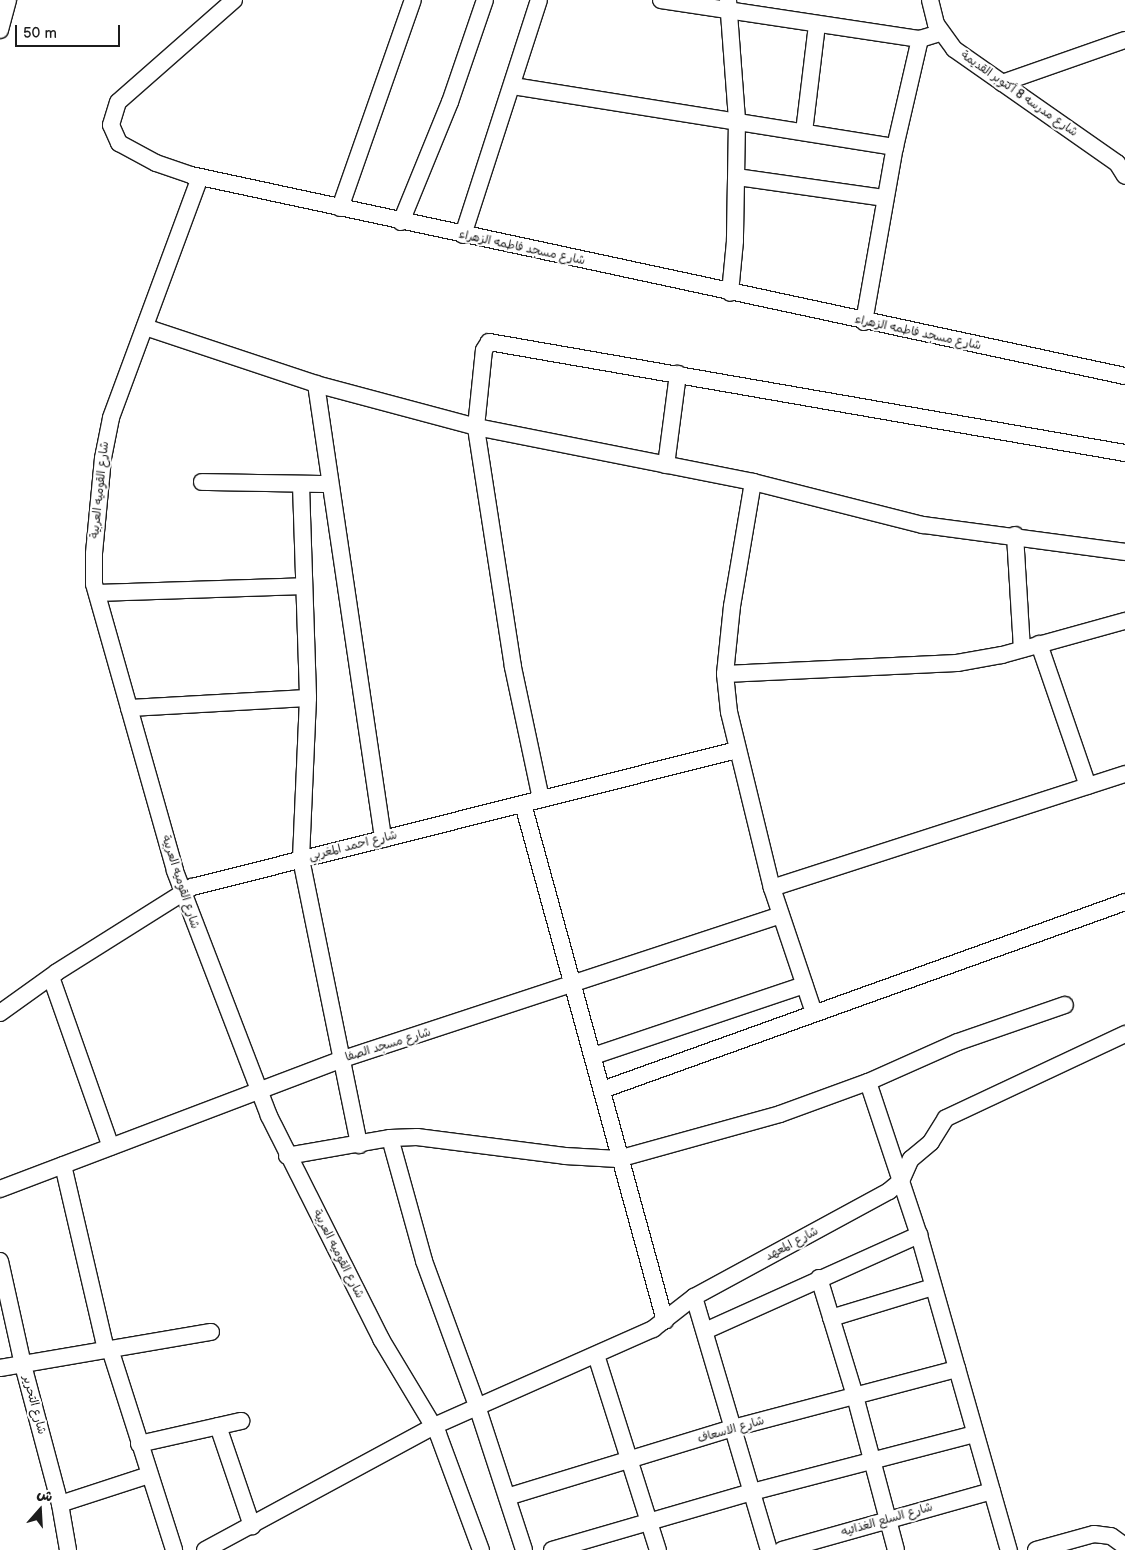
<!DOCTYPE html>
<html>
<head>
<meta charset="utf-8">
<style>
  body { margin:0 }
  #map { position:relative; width:1125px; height:1550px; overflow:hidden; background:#fff; font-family:"Balsamiq Sans","Playpen Sans Arabic",sans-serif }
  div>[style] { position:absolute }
  .roads { filter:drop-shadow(1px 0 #1c1c1c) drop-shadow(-1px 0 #1c1c1c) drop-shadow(0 1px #1c1c1c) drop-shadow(0 -1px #1c1c1c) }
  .street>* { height:16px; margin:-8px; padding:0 8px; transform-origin:8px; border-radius:8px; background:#fff }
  span { translate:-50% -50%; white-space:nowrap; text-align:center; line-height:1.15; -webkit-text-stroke:4px #fff; paint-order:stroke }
  .street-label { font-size:12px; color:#1c1c1c }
  .north { position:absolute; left:15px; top:1485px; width:50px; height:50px; -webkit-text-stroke:4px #fff; paint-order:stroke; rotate:19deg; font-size:14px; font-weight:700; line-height:20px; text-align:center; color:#1c1c1c }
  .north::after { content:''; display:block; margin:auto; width:18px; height:22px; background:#1c1c1c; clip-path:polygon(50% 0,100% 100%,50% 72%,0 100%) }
  .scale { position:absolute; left:15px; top:25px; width:105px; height:22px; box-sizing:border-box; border:2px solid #1c1c1c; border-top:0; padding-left:6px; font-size:15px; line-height:18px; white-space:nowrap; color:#1c1c1c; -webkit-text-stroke:4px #fff; paint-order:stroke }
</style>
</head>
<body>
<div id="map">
  <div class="roads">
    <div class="street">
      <i style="left:234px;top:0;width:154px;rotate:138.7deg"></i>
      <i style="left:118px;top:102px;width:24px;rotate:107deg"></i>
      <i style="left:111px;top:125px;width:20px;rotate:66deg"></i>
      <i style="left:119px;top:143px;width:42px;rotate:28.4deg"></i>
      <i style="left:156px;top:163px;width:37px;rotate:19deg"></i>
      <i style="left:191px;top:175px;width:955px;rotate:12.15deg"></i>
      <i style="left:661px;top:0;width:262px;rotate:8.6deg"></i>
      <i style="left:728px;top:0;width:121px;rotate:85.7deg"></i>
      <i style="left:737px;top:121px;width:120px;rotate:91deg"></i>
      <i style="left:735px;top:241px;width:52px;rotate:95.5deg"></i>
      <i style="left:930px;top:0;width:25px;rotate:76deg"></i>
      <i style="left:936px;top:24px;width:31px;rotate:54deg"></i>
      <i style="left:954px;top:49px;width:199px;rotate:35deg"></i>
      <i style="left:1117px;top:163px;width:15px;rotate:58deg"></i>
      <i style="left:0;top:30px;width:31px;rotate:-75deg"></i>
      <i style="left:1002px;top:83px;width:130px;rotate:-19.3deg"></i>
      <i style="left:513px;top:86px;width:387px;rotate:9.1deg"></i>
      <i style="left:804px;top:132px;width:108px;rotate:-83.1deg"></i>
      <i style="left:200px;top:177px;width:257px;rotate:110.3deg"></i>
      <i style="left:111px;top:418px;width:41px;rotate:101.3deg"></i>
      <i style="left:103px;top:458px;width:96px;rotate:95.4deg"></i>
      <i style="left:94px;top:554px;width:30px;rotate:90deg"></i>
      <i style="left:94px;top:584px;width:298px;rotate:74.2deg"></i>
      <i style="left:175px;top:871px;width:262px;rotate:69deg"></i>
      <i style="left:269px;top:1116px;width:250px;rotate:63.3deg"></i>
      <i style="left:381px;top:1339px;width:111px;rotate:59deg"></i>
      <i style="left:438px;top:1434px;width:124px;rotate:69.7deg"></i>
      <i style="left:737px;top:177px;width:149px;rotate:8.1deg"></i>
      <i style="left:340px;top:208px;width:220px;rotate:-70.7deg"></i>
      <i style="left:401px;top:222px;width:130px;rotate:-67.8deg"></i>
      <i style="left:450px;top:102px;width:108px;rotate:-71.1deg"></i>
      <i style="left:463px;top:235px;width:247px;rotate:-72.1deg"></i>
      <i style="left:864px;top:322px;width:178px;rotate:-80deg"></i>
      <i style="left:895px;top:147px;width:111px;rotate:-77deg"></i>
      <i style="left:920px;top:39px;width:21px;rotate:-17deg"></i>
      <i style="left:145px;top:327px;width:180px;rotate:18.4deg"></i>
      <i style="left:316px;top:384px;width:166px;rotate:15deg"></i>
      <i style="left:476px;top:427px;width:282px;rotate:11.2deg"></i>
      <i style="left:753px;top:482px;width:175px;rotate:14.2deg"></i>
      <i style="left:923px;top:525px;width:204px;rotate:7.6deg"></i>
      <i style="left:316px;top:384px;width:460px;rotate:81.6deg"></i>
      <i style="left:666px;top:465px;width:92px;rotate:-82.5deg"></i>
      <i style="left:202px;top:482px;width:128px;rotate:0.9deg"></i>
      <i style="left:753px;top:482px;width:126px;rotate:99.6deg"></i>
      <i style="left:732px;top:606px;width:68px;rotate:95.9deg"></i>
      <i style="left:725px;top:674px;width:38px;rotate:84deg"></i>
      <i style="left:729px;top:712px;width:181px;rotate:76.3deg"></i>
      <i style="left:772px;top:888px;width:132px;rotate:71.4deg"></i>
      <i style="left:301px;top:485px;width:213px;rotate:88.1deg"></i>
      <i style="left:308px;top:698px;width:161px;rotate:92.5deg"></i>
      <i style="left:301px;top:859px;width:292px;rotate:78.5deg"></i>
      <i style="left:1015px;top:535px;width:114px;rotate:86.5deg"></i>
      <i style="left:97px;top:593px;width:207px;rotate:-1.9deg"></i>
      <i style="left:1039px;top:644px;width:150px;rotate:71deg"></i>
      <i style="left:725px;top:674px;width:232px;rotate:-2.7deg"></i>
      <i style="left:957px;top:663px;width:46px;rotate:-10.1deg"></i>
      <i style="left:1002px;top:655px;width:128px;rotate:-15.5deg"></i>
      <i style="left:129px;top:708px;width:179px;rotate:-3.2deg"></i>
      <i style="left:541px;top:799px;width:135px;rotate:-102deg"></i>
      <i style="left:513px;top:667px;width:243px;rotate:-98.8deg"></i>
      <i style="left:476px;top:427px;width:77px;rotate:-84.1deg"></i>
      <i style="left:484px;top:350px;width:9px;rotate:-58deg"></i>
      <i style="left:489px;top:342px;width:646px;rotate:9.9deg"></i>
      <i style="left:523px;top:804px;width:536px;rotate:74.64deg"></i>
      <i style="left:772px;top:888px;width:371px;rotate:-17.9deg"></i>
      <i style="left:51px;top:977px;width:180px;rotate:70.6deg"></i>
      <i style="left:0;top:1013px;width:70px;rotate:-35.7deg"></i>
      <i style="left:57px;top:972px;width:160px;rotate:-32.2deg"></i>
      <i style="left:192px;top:887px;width:562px;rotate:-14.11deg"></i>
      <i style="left:593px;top:1056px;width:223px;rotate:-18.6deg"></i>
      <i style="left:868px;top:1082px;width:161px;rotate:71.6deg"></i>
      <i style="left:919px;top:1235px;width:328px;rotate:74.1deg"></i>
      <i style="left:602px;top:1090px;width:556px;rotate:-19.77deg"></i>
      <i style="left:390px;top:1138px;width:128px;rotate:74.5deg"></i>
      <i style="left:424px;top:1261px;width:154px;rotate:69.9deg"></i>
      <i style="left:477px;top:1406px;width:151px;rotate:71.9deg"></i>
      <i style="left:287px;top:1156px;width:105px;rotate:-9.9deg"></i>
      <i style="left:390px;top:1138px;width:27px;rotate:-2deg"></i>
      <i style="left:417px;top:1137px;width:149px;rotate:7.3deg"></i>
      <i style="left:565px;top:1156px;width:53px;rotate:3.2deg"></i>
      <i style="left:618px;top:1159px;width:168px;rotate:-15.5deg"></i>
      <i style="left:780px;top:1114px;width:94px;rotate:-20deg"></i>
      <i style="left:868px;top:1082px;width:98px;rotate:-24deg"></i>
      <i style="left:958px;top:1042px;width:113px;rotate:-19.1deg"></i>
      <i style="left:63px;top:1165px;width:190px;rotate:76.9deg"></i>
      <i style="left:0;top:1189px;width:364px;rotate:-20.8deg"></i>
      <i style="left:340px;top:1060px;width:463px;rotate:-18.2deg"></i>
      <i style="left:0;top:1261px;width:107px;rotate:77.5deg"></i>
      <i style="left:23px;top:1365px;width:144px;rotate:75.1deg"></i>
      <i style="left:60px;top:1504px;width:47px;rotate:80.1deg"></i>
      <i style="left:819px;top:1278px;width:123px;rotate:73deg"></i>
      <i style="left:855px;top:1396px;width:159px;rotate:75.1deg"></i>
      <i style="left:694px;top:1297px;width:264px;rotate:73.5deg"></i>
      <i style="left:831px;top:1318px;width:107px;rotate:-16.9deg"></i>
      <i style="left:705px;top:1331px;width:235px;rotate:-24.2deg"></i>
      <i style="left:110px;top:1349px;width:211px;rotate:72.3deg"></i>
      <i style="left:596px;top:1355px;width:205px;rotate:72.4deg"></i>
      <i style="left:0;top:1368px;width:214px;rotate:-9.7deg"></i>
      <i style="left:218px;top:1426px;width:106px;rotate:71.2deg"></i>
      <i style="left:139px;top:1444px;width:105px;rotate:-12.7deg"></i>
      <i style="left:507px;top:1497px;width:236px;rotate:-17deg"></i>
      <i style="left:733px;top:1428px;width:232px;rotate:-14.8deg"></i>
      <i style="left:60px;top:1504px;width:94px;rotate:-18deg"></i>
      <i style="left:205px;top:1550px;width:260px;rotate:-28.4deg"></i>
      <i style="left:434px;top:1426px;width:240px;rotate:-23.9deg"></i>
      <i style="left:653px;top:1329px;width:52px;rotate:-38deg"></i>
      <i style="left:694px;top:1297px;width:222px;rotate:-28.5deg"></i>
      <i style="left:889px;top:1191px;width:16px;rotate:-40deg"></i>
      <i style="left:901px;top:1181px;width:24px;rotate:-66deg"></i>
      <i style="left:911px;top:1159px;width:26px;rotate:-40deg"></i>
      <i style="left:931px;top:1142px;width:28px;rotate:-58deg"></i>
      <i style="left:946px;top:1118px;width:198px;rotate:-25.1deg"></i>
      <i style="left:552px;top:1550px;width:208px;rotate:-16.2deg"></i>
      <i style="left:752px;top:1492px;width:230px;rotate:-14.6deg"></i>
      <i style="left:782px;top:1550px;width:218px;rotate:-15.7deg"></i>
      <i style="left:1036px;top:1550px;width:60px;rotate:-15.4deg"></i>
      <i style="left:1094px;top:1534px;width:17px;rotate:7deg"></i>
      <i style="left:1111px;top:1536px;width:17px;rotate:36deg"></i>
    </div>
  </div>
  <div class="street-label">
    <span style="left:1019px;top:94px;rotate:35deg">شارع مدرسه 8 أكتوبر القديمة</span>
    <span style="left:522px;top:248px;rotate:12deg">شارع مسجد فاطمه الزهراء</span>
    <span style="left:918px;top:333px;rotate:12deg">شارع مسجد فاطمه الزهراء</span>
    <span style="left:100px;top:490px;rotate:-84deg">شارع القوميه العربية</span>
    <span style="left:353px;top:846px;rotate:-14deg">شارع احمد المغربي</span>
    <span style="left:180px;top:882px;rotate:72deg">شارع القوميه العربية</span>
    <span style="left:388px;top:1045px;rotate:-17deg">شارع مسجد الصفا</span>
    <span style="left:792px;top:1244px;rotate:-28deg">شارع المعهد</span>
    <span style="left:338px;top:1254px;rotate:63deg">شارع القوميه العربية</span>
    <span style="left:34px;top:1405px;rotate:75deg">شارع التحرير</span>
    <span style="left:731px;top:1430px;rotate:-16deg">شارع الاسعاف</span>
    <span style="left:887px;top:1520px;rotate:-16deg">شارع السلع الغذائيه</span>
  </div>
  <div class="north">ش</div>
  <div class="scale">50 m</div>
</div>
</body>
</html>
